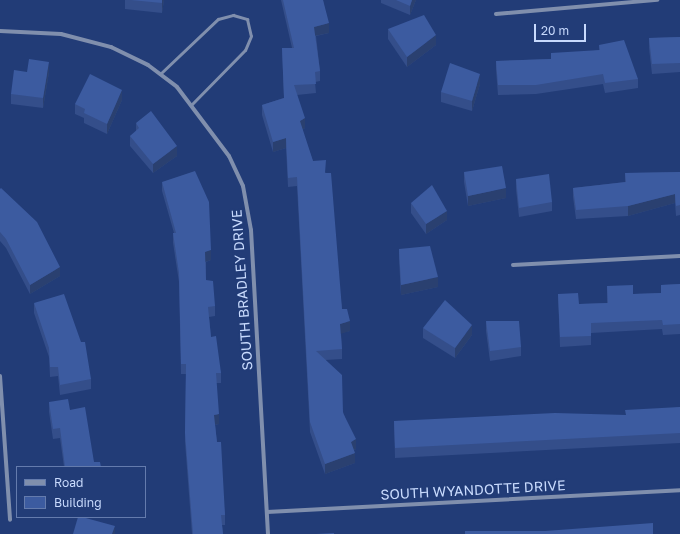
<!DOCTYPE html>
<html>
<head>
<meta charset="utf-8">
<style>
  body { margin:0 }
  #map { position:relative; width:680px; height:534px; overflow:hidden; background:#223c77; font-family:"Golos Text",sans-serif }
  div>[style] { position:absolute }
  .lane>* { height:3px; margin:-1.5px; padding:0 1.5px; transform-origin:1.5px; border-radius:1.5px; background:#808fad }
  .street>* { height:4px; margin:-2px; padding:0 2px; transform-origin:2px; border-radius:2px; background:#808fad }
  .wall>* { inset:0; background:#344e8a }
  .shaded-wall>* { inset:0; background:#2a4070 }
  .building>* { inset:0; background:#3c5ba0 }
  span { translate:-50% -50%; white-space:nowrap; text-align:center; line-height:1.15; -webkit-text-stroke:3.5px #223c77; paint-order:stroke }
  .street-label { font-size:14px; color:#c8dafd }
  .legend { position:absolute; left:16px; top:466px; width:130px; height:52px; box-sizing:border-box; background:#223c77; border:1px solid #647bad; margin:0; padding:5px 7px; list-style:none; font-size:12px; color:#c8dafd }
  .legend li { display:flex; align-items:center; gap:8px; height:20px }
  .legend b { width:20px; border:1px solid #647bad }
  .scale { position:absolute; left:534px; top:24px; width:52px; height:18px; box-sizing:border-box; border:2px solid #c8dafd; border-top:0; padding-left:5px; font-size:12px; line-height:14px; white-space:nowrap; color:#c8dafd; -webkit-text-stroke:3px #223c77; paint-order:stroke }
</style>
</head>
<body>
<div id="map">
  <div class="lane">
    <i style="left:160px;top:74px;width:80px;rotate:-43.5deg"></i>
    <i style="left:218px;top:19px;width:16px;rotate:-15deg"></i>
    <i style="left:233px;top:15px;width:15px;rotate:16deg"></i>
    <i style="left:247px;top:19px;width:17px;rotate:77deg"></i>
    <i style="left:251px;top:36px;width:15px;rotate:113deg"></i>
    <i style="left:245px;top:50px;width:76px;rotate:134.5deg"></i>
  </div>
  <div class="street">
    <i style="left:496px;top:14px;width:162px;rotate:-5deg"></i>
    <i style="left:0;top:31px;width:61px;rotate:2.8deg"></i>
    <i style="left:61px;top:34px;width:52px;rotate:14.6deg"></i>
    <i style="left:111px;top:47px;width:41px;rotate:25.9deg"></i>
    <i style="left:148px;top:65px;width:36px;rotate:37deg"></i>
    <i style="left:177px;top:87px;width:86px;rotate:53deg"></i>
    <i style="left:229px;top:156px;width:33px;rotate:65deg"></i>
    <i style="left:243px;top:186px;width:45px;rotate:79.7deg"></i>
    <i style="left:251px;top:230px;width:304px;rotate:86.8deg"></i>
    <i style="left:513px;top:265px;width:167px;rotate:-3.1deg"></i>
    <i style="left:0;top:376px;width:144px;rotate:86deg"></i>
    <i style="left:267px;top:512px;width:414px;rotate:-3deg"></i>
  </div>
  <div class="wall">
    <i style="clip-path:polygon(125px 0,164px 0,162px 13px,125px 9px)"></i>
    <i style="clip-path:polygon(281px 0,323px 0,329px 33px,316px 36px,320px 71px,320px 81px,315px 82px,316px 93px,297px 95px,305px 128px,302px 130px,313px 161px,326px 173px,342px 309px,350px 331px,341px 333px,342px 349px,342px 359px,325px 360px,356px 449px,354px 450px,355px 463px,325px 474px,310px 432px,297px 186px,288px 187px,286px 148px,273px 152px,262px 115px,262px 105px,284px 98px,282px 48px,292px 48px)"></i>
    <i style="clip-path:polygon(381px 0,416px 0,410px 15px,381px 3px)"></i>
    <i style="clip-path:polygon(388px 29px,436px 45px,407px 67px,388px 39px)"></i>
    <i style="clip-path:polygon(680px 37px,680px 72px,652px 74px,649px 48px,649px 38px)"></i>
    <i style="clip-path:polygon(599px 45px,638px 79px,638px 88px,605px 93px,603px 84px,536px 94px,498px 95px,496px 70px,496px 61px,551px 59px,599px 50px)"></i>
    <i style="clip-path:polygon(49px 72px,43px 108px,11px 104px,11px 94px)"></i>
    <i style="clip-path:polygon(480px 84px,472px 111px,441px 102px,441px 92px)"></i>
    <i style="clip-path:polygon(122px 100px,107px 134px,84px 123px,84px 118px,75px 114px,75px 104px)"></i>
    <i style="clip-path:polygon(136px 123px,177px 156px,153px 173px,130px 146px,130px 136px,136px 132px)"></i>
    <i style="clip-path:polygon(464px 172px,506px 198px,468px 206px,464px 182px)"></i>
    <i style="clip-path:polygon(680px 172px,680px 215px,676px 216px,675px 203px,628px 216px,576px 219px,573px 197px,573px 188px,625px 182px,625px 173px)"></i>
    <i style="clip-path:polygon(516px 179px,552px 202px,552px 211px,519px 217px,516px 189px)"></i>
    <i style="clip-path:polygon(162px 182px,211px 260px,206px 262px,206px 280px,215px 306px,215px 316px,209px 317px,211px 337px,221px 373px,221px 383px,216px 383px,219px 424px,215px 425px,225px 515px,225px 525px,222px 525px,223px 534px,192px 534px,185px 442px,186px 374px,181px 374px,179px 282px,173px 243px,173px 233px,174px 233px,162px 191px)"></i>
    <i style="clip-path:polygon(0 189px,60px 276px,30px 294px,6px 248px,0 241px)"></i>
    <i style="clip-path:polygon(411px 203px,447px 220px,426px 234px,411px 213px)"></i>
    <i style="clip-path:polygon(399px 249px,438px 287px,401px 295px,399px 259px)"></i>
    <i style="clip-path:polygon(680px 284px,680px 334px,663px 335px,662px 329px,591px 333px,591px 345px,560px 347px,558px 294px,579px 304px,607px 303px,607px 286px,633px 294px,661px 293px,661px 285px)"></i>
    <i style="clip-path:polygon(34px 303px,91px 379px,91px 389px,60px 395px,58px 376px,50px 377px,49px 357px,34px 313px)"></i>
    <i style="clip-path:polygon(486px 321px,521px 347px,521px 356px,490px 361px,486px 331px)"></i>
    <i style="clip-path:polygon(423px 328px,472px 335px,455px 358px,423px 338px)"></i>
    <i style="clip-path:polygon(49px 402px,70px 410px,94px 462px,101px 467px,64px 467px,60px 438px,53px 439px,49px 412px)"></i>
    <i style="clip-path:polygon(680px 407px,680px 443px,395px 458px,394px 421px,625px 415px)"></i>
  </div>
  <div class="shaded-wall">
    <i style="clip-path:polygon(162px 0,164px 0,162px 13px)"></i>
    <i style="clip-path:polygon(412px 0,416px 0,410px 15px,410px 6px)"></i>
    <i style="clip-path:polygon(329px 23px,329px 33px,314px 36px,314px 27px)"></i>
    <i style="clip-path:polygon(436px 35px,436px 45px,407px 67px,407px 57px)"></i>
    <i style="clip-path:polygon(49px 62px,49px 72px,43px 108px,43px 98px)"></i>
    <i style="clip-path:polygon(480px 74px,480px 84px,472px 111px,472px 101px)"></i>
    <i style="clip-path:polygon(122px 90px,122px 100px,107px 134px,107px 124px)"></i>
    <i style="clip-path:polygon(305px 118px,305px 128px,300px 131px,300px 121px)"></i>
    <i style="clip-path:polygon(286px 138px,286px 148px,273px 152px,273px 142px)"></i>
    <i style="clip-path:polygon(177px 146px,177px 156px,153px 173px,153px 164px)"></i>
    <i style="clip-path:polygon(506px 188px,506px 198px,468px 206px,468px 196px)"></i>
    <i style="clip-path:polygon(675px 194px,675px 203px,628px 216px,628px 206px)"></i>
    <i style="clip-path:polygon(447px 211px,447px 220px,426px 234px,426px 224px)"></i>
    <i style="clip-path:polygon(211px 250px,211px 260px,205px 262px,205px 252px)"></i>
    <i style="clip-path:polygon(60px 267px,60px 276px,30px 294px,30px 285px)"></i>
    <i style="clip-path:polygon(438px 277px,438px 287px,401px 295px,401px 285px)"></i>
    <i style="clip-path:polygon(350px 321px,350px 331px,340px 334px,340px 324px)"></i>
    <i style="clip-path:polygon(472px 325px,472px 335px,455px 358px,455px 348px)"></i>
    <i style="clip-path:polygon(219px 414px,219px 424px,214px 425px,214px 415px)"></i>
    <i style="clip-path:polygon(356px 439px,356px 449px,351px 451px,351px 442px)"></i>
    <i style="clip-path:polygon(355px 453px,355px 463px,325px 474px,325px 464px)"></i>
    <i style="clip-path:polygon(115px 526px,115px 534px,112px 534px)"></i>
  </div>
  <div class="building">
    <i style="clip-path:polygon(131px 0,162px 0,162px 3px)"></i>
    <i style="clip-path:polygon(283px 0,323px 0,329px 23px,314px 27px,320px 71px,315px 72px,316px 84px,294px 85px,305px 118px,300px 121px,313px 161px,326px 160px,325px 173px,331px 173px,342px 309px,347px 309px,350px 321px,340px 324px,342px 349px,316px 351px,342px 375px,343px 413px,356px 439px,351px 442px,355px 453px,325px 464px,310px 422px,297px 177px,288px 178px,286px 138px,273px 142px,262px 105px,284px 98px,282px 48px,294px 48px)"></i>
    <i style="clip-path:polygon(396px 0,412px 0,410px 6px)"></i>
    <i style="clip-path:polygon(424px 15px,436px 35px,407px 57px,388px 29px)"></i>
    <i style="clip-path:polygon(680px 37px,680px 63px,652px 64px,649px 38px)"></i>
    <i style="clip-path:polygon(624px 40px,638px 79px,605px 83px,603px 74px,536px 85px,498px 85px,496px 61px,551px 59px,551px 53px,600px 50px,599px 45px)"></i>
    <i style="clip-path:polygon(29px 59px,49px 62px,43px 98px,11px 94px,14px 70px,27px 72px)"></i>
    <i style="clip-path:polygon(450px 63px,480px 74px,472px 101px,441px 92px)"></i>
    <i style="clip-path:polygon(90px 74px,122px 90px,107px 124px,84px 113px,85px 109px,75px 104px)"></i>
    <i style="clip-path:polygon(151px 111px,177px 146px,153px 164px,130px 136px,139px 128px,136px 123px)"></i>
    <i style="clip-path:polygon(502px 166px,506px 188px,468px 196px,464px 172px)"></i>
    <i style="clip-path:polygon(195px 171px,209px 202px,211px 250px,205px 252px,206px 280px,213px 281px,215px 306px,208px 307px,211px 337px,216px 336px,221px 373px,216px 373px,219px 414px,214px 415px,217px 442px,221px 442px,225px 515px,221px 515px,223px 534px,193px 534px,185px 433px,186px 364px,181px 364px,179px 273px,173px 233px,176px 233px,162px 182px)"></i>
    <i style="clip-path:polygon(680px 172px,680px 205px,676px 206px,675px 194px,628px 206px,576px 210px,573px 188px,626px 182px,625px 173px)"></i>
    <i style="clip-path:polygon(549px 174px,552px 202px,519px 208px,516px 179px)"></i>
    <i style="clip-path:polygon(432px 185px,447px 211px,426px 224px,411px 203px)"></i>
    <i style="clip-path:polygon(1px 188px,37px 222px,60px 267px,30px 285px,6px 239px,0 232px,0 189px)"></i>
    <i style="clip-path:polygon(430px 246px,438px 277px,401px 285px,399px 249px)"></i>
    <i style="clip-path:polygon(680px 284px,680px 324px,663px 325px,662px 320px,591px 323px,591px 336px,560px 337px,558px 294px,578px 293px,579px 304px,608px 303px,607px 286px,633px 285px,633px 294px,661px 293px,661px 285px)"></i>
    <i style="clip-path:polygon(64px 294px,81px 342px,85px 342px,91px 379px,60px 385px,58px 367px,50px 367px,49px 348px,34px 303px)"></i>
    <i style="clip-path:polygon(445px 300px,472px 325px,455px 348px,423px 328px)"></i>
    <i style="clip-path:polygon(486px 321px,519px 321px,521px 347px,490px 351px)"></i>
    <i style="clip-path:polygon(68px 399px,70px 410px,85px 407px,94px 462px,100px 462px,101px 467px,65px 467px,60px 428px,53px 429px,49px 402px)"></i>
    <i style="clip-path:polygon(680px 407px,680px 433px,395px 448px,394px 421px,555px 413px,626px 415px,625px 410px)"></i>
    <i style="clip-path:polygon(78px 517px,82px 517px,115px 526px,112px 534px,73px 534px)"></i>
    <i style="clip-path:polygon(653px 523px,653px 534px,465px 534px,465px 531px,545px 531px)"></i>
    <i style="clip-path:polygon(334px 533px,334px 534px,316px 534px)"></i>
  </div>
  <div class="street-label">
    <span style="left:242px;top:290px;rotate:-94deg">SOUTH BRADLEY DRIVE</span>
    <span style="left:473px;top:490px;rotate:-3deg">SOUTH WYANDOTTE DRIVE</span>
  </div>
  <ul class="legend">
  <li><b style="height:5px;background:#808fad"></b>Road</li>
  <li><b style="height:11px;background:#3c5ba0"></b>Building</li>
  </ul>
  <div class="scale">20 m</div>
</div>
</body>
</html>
